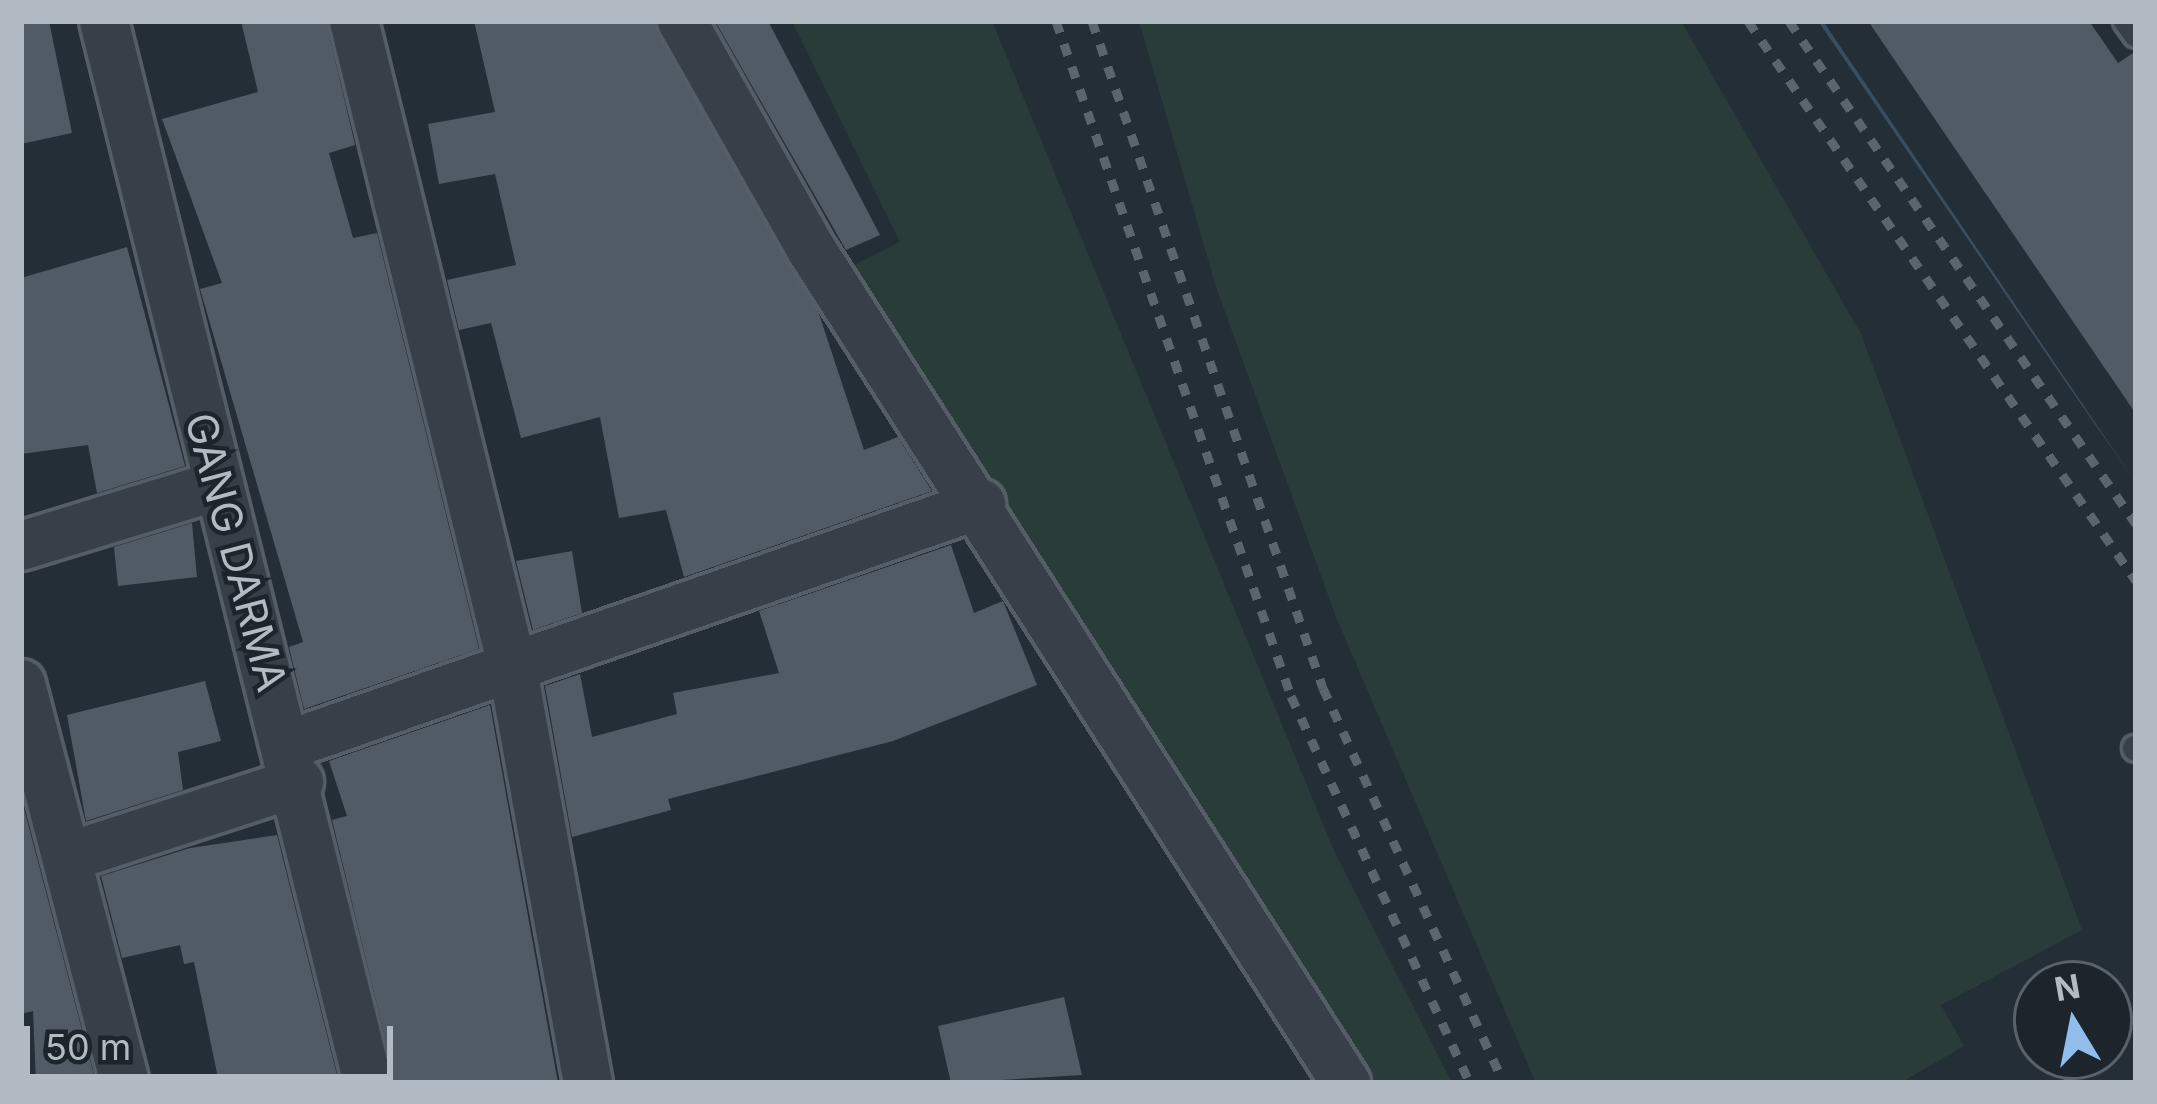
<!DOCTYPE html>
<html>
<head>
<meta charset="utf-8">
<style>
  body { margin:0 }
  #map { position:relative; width:2157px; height:1104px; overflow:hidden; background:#242e37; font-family:Inter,sans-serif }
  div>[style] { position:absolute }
  .green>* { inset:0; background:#293c3a }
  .water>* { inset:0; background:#3b4e5e }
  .building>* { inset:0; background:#505b66 }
  .roads { filter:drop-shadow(3px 0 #555e66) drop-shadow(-3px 0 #555e66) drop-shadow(0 3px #555e66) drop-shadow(0 -3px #555e66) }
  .lane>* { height:24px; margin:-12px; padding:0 12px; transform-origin:12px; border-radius:12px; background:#374048 }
  .street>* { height:48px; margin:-24px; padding:0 24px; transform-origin:24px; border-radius:24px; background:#374048 }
  .rail>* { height:9px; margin-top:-4.5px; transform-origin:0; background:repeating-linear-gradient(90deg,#5a656e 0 12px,transparent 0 24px) }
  span { translate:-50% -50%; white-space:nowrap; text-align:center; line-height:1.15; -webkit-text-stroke:9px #1d252c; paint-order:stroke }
  .street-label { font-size:42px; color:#b2bbc4 }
  .frame { position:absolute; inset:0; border:24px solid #b2bbc4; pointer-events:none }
  .north { position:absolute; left:2013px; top:960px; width:120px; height:120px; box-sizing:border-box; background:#1d252c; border:3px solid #596169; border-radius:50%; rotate:350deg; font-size:33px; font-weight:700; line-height:48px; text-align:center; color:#b2bbc4 }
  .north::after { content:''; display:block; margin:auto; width:42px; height:54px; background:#90bdeb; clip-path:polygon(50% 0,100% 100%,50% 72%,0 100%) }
  .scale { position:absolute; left:24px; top:1026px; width:369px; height:54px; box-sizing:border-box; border:6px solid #b2bbc4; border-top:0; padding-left:15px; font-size:36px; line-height:42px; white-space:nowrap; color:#b2bbc4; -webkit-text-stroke:9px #1d252c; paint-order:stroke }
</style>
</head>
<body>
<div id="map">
  <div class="green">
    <i style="clip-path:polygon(792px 21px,992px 21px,1334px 851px,1452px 1083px,1355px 1083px,1297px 968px,850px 267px,900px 242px)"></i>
    <i style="clip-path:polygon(1139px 21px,1681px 21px,1861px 334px,2082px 930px,1941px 1005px,1964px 1046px,1900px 1083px,1536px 1083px,1336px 617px,1216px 287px)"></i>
  </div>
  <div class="water">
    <i style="clip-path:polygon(1818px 21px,1823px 21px,2136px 483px,2076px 397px)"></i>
  </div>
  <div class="building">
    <i style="clip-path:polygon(21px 21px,49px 21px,72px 133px,21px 144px)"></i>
    <i style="clip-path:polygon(241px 21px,326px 21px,355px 145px,329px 153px,353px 238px,377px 233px,479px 649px,304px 709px,289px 647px,303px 642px,200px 289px,222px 283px,162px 119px,258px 92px)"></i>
    <i style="clip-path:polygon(474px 21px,654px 21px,819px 314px,864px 450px,898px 437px,932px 491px,684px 577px,666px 510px,619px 518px,600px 417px,521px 438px,491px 323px,459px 330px,447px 280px,516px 265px,495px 174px,439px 184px,428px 124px,495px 112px)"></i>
    <i style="clip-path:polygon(715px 21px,768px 21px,880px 235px,846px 250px)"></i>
    <i style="clip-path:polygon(1868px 21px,2089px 21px,2118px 63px,2136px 51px,2136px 414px)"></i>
    <i style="clip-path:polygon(127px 247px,185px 466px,97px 493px,88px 445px,21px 454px,21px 278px)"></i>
    <i style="clip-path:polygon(192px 523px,197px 577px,118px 586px,114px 547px)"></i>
    <i style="clip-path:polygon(951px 545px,974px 613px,1003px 601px,1037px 685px,893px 741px,668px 799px,671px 810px,572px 837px,545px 686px,580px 674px,592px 737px,677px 714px,673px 693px,779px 673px,759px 611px)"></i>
    <i style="clip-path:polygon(572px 551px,582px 613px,533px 630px,516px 561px)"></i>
    <i style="clip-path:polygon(205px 681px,221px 741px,178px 752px,183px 790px,86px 821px,67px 715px)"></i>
    <i style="clip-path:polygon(490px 705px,558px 1083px,396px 1083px,332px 820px,347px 816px,329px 761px)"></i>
    <i style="clip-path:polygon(21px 797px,96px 1083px,36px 1083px,33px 1011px,21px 1014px)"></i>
    <i style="clip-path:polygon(277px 835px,339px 1083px,219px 1083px,194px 962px,184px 964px,180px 945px,122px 958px,101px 876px,190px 848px)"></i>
    <i style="clip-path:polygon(1064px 997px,1082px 1075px,951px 1083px,938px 1026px)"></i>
  </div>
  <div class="roads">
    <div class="lane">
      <i style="left:2126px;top:21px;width:17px;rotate:54deg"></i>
      <i style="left:2135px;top:748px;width:1px;rotate:45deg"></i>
    </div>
    <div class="street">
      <i style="left:104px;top:21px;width:1094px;rotate:76.04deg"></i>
      <i style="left:354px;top:21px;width:663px;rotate:76.22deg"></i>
      <i style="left:512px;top:665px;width:425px;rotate:79.7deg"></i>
      <i style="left:682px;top:21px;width:262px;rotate:60.5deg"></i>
      <i style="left:811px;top:249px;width:991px;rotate:57.32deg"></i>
      <i style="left:21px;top:546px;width:204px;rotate:-17.1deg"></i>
      <i style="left:21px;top:684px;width:412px;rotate:75.4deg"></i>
      <i style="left:288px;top:745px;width:734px;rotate:-19.18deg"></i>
      <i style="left:68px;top:857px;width:243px;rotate:-18deg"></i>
    </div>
  </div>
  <div class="rail">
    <i style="left:1056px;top:21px;width:715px;rotate:70.8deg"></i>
    <i style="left:1291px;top:696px;width:426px;rotate:65.2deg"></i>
    <i style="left:1092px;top:21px;width:706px;rotate:70.9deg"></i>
    <i style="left:1323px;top:688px;width:434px;rotate:65.4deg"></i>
    <i style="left:1748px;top:21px;width:681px;rotate:55.28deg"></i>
    <i style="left:1789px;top:21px;width:611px;rotate:55.4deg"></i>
  </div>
  <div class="street-label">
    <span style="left:236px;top:552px;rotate:75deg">GANG DARMA</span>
  </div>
  <div class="frame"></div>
  <div class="north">N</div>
  <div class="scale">50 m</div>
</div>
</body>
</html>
